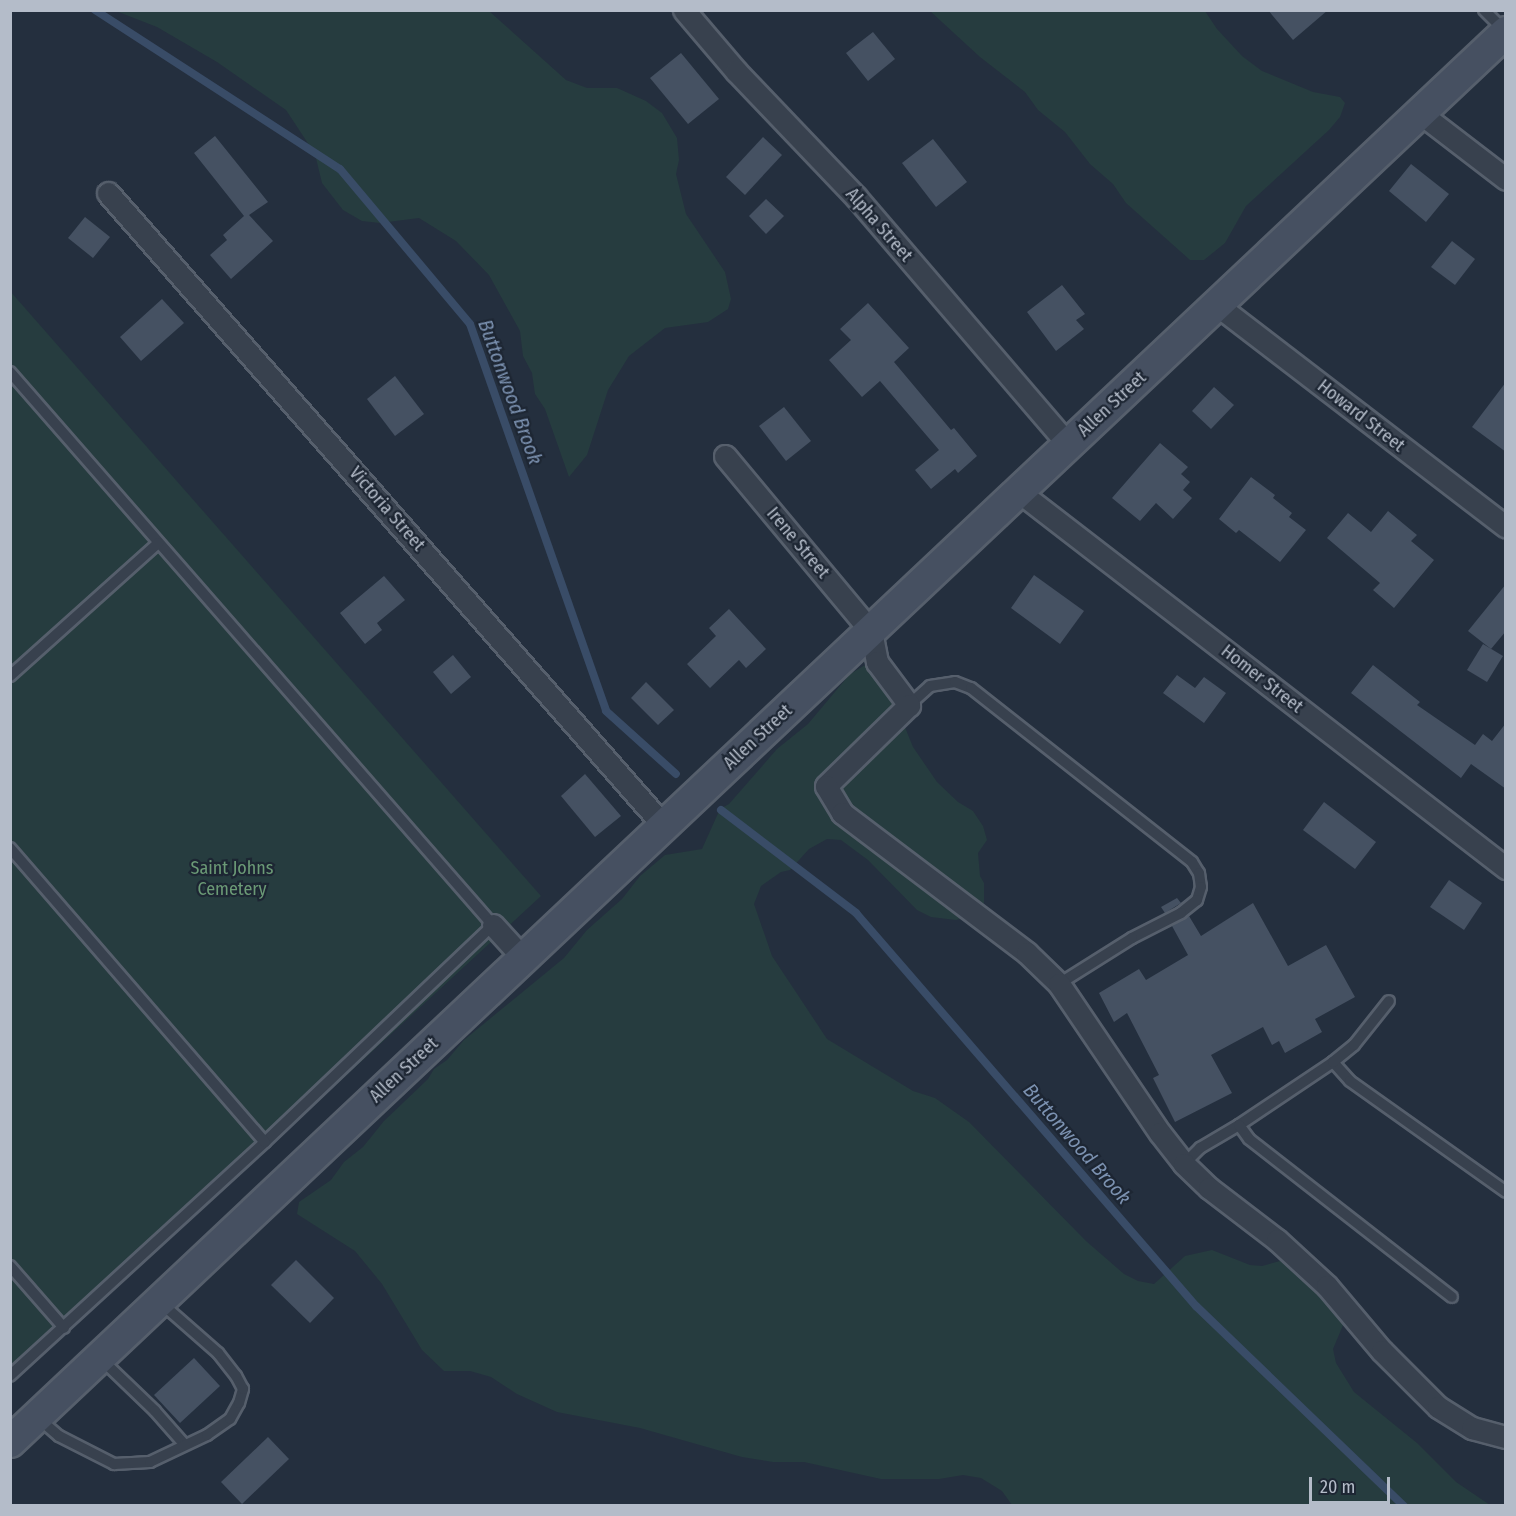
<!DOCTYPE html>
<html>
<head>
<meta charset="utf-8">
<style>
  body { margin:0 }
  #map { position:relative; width:1516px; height:1516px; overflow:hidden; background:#242f3e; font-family:"Fira Sans Condensed",sans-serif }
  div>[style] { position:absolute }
  .green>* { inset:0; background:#263c3f }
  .stream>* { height:8px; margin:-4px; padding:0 4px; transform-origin:4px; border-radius:4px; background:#394c67 }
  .building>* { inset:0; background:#455162 }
  .roads { filter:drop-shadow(2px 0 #565f6c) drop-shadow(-2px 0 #565f6c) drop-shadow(0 2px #565f6c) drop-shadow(0 -2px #565f6c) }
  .lane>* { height:10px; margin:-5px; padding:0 5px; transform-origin:5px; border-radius:5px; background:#38414e }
  .street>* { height:21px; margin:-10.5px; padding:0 10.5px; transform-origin:10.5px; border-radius:10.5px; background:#38414e }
  .secondary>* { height:30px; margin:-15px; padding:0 15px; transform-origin:15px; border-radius:15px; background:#465061 }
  span { translate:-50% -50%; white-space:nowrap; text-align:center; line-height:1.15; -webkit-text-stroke:4.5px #1d2633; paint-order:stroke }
  .street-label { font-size:18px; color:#b4bcc9 }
  .park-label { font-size:18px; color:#6b9a76 }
  .water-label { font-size:20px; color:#7c92b1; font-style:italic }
  .frame { position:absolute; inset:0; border:12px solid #b4bcc9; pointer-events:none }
  .scale { position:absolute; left:1309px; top:1477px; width:81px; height:27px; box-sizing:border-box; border:3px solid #b4bcc9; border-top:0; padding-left:8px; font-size:18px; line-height:21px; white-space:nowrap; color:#b4bcc9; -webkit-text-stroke:4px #1d2633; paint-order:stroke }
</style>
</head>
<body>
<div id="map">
  <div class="green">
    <i style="clip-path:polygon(116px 11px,489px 11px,566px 80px,587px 88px,617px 88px,646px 101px,662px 113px,677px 138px,679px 160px,676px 174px,686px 214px,725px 272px,731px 299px,728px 309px,708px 322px,665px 328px,629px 356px,608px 390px,587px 455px,569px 477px,545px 409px,535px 394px,532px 373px,523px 356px,520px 331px,489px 275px,456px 241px,419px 218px,380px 223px,362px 221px,343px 210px,322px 183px,315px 154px,286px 110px,217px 62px,157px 27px)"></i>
    <i style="clip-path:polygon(930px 11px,1205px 11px,1217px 29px,1242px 56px,1262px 71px,1313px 92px,1340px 97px,1345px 103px,1340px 117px,1329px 130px,1246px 206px,1225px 243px,1204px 260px,1190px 260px,1126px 203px,1113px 184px,1090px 164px,1065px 132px,1038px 110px,1025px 92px,980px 57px)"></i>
    <i style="clip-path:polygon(10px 291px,541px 896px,11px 1384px,10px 1384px)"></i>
    <i style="clip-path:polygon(882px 655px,900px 715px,913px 747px,937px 782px,958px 802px,973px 811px,983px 826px,987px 840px,978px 853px,980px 876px,984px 883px,984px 903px,969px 916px,956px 920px,931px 917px,917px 910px,868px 860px,841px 840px,827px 839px,809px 849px,790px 870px,781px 872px,761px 886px,754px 904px,772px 956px,827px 1039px,913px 1091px,935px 1098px,969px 1122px,1086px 1241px,1124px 1274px,1138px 1281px,1154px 1284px,1185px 1256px,1212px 1250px,1250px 1265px,1262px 1266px,1287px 1259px,1346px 1318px,1333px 1349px,1336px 1363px,1354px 1392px,1417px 1443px,1456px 1482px,1490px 1505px,1012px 1505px,1002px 1491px,981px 1478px,963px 1475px,939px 1479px,881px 1479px,804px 1462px,773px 1462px,742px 1457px,640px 1428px,557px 1412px,517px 1394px,491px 1377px,470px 1371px,444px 1371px,422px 1350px,382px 1284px,355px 1251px,297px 1214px,299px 1202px,331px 1180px,344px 1162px,363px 1147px,384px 1121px,428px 1079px,434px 1069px,447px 1060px,464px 1040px,564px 958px,587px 930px,622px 899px,640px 876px,665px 855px,702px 849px,720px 809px,729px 804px,777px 749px,808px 724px,850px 674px)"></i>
  </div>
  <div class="stream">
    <i style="left:95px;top:10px;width:292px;rotate:33deg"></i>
    <i style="left:340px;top:169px;width:202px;rotate:50deg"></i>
    <i style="left:470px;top:324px;width:410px;rotate:70.6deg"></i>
    <i style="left:606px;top:711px;width:94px;rotate:42deg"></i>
    <i style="left:721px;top:810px;width:170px;rotate:37.3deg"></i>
    <i style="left:856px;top:913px;width:520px;rotate:49.14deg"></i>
    <i style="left:1196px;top:1306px;width:289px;rotate:43.9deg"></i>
  </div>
  <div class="building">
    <i style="clip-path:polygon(1268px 10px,1328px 10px,1293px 40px)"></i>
    <i style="clip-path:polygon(873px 32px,895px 59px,868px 81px,846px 53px)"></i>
    <i style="clip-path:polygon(681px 53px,719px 99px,688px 124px,650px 78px)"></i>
    <i style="clip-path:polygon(215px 136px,268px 202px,249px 215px,273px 241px,231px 279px,210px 255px,227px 240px,223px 235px,244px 216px,194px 153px)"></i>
    <i style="clip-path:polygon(763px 137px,782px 155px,745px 195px,726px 177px)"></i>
    <i style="clip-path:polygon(933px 139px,967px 182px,936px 207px,902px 163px)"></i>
    <i style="clip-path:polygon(1411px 164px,1449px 194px,1426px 222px,1389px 191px)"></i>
    <i style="clip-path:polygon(766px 199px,784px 216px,766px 234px,749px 216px)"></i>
    <i style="clip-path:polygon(85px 217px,110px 237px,93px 258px,68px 238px)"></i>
    <i style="clip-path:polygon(1452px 241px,1475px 259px,1455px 285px,1431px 267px)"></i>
    <i style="clip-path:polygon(1062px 285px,1085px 314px,1076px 320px,1084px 329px,1056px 351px,1027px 312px)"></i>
    <i style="clip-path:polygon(162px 299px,184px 323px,141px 361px,120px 337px)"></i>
    <i style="clip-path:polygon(868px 303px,909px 348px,894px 362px,951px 430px,954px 428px,977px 456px,958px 473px,955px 469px,931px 489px,915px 470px,939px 450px,880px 381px,862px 397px,829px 360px,851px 340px,840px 329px)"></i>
    <i style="clip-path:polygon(395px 376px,424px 414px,395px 436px,367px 399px)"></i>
    <i style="clip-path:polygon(1506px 382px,1506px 452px,1472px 427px)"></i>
    <i style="clip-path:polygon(1214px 387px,1234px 405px,1211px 429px,1192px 411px)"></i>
    <i style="clip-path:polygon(784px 407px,811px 441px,786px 461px,759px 426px)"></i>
    <i style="clip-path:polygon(1160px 443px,1188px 467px,1181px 474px,1190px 482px,1183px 490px,1192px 498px,1173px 519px,1156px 503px,1140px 521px,1112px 498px)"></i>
    <i style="clip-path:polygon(1251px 477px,1275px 495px,1273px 498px,1292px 513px,1289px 517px,1306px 530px,1280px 562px,1239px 530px,1236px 533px,1219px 519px)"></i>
    <i style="clip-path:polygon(1388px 511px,1417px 535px,1411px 541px,1434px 560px,1394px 608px,1373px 590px,1380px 583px,1327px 538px,1348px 513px,1371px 532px)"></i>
    <i style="clip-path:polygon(1034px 575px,1084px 611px,1060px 644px,1011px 608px)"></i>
    <i style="clip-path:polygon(384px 576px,405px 600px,377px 623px,382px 630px,365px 644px,340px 613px)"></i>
    <i style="clip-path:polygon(1506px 584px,1506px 631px,1491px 649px,1468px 631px)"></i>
    <i style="clip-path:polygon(729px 609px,766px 649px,746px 668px,739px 660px,710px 688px,687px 664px,716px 636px,709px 628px)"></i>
    <i style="clip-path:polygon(1483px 644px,1503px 656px,1487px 682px,1467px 670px)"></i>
    <i style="clip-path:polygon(453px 655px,471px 677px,451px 694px,433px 672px)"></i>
    <i style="clip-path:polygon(1373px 665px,1420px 702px,1417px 705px,1475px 745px,1483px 734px,1492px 741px,1506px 723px,1506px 789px,1471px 764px,1461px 778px,1351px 693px)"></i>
    <i style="clip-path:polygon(1177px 675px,1195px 688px,1204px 677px,1226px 693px,1204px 723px,1163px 693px)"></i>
    <i style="clip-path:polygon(646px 682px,674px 710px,658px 725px,631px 698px)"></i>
    <i style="clip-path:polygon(585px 774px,621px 816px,595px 837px,561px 796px)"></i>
    <i style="clip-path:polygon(1324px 802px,1376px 842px,1355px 869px,1303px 830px)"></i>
    <i style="clip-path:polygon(1449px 880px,1482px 903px,1464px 930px,1430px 907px)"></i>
    <i style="clip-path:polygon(1177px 898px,1181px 903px,1165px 913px,1161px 907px)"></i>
    <i style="clip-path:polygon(1253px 903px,1288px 966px,1326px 945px,1355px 997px,1315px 1019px,1322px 1032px,1285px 1053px,1279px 1041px,1272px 1045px,1263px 1027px,1211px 1055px,1232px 1093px,1175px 1122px,1153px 1078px,1159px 1075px,1127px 1013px,1114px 1022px,1099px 993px,1139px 969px,1146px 980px,1188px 955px,1172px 926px,1189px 916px,1201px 936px)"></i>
    <i style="clip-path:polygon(296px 1260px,334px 1298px,310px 1323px,271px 1285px)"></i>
    <i style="clip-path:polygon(194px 1358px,220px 1386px,180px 1423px,154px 1395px)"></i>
    <i style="clip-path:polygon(268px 1437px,289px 1459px,242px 1504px,221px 1482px)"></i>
  </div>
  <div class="roads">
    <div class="lane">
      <i style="left:1484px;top:10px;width:30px;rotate:45deg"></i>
      <i style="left:10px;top:372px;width:734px;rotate:48.87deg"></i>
      <i style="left:493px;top:925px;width:315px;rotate:136.4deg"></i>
      <i style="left:265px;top:1142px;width:346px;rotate:137.5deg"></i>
      <i style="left:10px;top:676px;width:199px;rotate:-41.9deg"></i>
      <i style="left:909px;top:705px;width:28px;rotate:-42deg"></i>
      <i style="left:930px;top:686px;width:25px;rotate:-9deg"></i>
      <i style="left:955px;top:682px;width:17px;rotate:21deg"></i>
      <i style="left:971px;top:688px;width:281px;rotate:38.2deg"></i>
      <i style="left:1192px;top:862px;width:13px;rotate:58deg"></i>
      <i style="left:1199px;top:873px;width:14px;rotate:82deg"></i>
      <i style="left:1201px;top:887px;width:14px;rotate:107deg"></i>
      <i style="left:1197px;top:900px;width:21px;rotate:141deg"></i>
      <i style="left:1181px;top:913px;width:55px;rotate:153deg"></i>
      <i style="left:1132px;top:938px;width:86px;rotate:147.8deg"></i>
      <i style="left:10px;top:848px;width:389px;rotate:49.1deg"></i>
      <i style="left:1333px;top:1062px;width:25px;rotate:48deg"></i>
      <i style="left:1350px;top:1081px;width:191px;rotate:35.4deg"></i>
      <i style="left:1239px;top:1125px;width:113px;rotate:-33.8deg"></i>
      <i style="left:1333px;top:1062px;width:27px;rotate:-39deg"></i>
      <i style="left:1354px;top:1045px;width:56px;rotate:-51.5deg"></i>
      <i style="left:1184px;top:1164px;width:23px;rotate:-45deg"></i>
      <i style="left:1200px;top:1148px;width:45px;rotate:-30.5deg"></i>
      <i style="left:1239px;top:1125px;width:17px;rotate:54deg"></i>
      <i style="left:1249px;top:1139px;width:257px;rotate:37.9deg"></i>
      <i style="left:10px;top:1266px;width:82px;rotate:48.9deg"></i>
      <i style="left:100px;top:1358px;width:76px;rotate:43.9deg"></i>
      <i style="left:155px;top:1411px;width:45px;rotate:48.6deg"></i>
      <i style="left:37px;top:1417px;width:29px;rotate:41deg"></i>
      <i style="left:59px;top:1436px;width:62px;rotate:27deg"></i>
      <i style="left:114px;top:1464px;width:36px;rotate:-3deg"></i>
      <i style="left:150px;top:1462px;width:63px;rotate:-25.3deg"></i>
      <i style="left:207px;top:1435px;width:28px;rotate:-35deg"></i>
      <i style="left:230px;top:1419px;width:18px;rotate:-61deg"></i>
      <i style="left:239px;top:1403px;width:15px;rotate:-74deg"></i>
      <i style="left:243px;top:1389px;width:15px;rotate:-118deg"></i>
      <i style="left:236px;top:1376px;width:29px;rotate:-128deg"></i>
      <i style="left:218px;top:1353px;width:77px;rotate:-138.7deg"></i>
    </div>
    <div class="street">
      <i style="left:684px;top:10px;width:80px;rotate:49.6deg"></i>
      <i style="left:736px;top:71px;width:174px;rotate:46.4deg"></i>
      <i style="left:856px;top:197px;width:326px;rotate:49.4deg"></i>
      <i style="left:1420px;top:113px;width:108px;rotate:37.5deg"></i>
      <i style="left:108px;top:193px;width:843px;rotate:48.71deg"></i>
      <i style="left:1217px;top:305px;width:364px;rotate:37.5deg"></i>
      <i style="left:725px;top:456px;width:228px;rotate:50.2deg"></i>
      <i style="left:871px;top:631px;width:32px;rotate:79deg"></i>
      <i style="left:877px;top:662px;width:54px;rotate:53.3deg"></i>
      <i style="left:909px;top:705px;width:116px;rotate:135.7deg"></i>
      <i style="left:826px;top:786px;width:31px;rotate:59deg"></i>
      <i style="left:842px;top:813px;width:232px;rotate:37.1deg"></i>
      <i style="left:1027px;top:953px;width:45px;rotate:44.1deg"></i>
      <i style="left:1059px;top:984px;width:180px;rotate:55.9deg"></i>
      <i style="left:1160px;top:1133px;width:39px;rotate:52deg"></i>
      <i style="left:1184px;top:1164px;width:35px;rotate:44deg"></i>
      <i style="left:1209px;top:1188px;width:86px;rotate:37.4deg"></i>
      <i style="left:1277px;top:1240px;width:68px;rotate:42.6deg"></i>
      <i style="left:1327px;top:1286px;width:85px;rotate:49.8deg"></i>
      <i style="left:1382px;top:1351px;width:79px;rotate:45deg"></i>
      <i style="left:1438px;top:1407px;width:40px;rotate:32deg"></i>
      <i style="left:1472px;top:1428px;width:35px;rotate:15deg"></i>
      <i style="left:1018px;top:491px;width:617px;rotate:37.69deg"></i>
      <i style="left:493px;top:925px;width:45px;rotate:47.7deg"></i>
    </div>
    <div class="secondary">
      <i style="left:10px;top:1442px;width:2056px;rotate:-43.3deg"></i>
    </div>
  </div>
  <div class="street-label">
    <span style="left:879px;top:225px;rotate:49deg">Alpha Street</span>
    <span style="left:1112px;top:404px;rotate:-43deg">Allen Street</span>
    <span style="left:1361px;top:416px;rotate:38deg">Howard Street</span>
    <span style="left:387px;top:509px;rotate:49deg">Victoria Street</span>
    <span style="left:798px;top:543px;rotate:50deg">Irene Street</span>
    <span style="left:1262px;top:679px;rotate:38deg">Homer Street</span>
    <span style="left:758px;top:737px;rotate:-43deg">Allen Street</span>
    <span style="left:404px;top:1070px;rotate:-43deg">Allen Street</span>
  </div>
  <div class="park-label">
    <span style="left:232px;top:879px">Saint Johns<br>Cemetery</span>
  </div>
  <div class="water-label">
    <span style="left:510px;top:392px;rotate:70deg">Buttonwood Brook</span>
    <span style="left:1077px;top:1144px;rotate:49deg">Buttonwood Brook</span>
  </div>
  <div class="frame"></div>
  <div class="scale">20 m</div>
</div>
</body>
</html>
